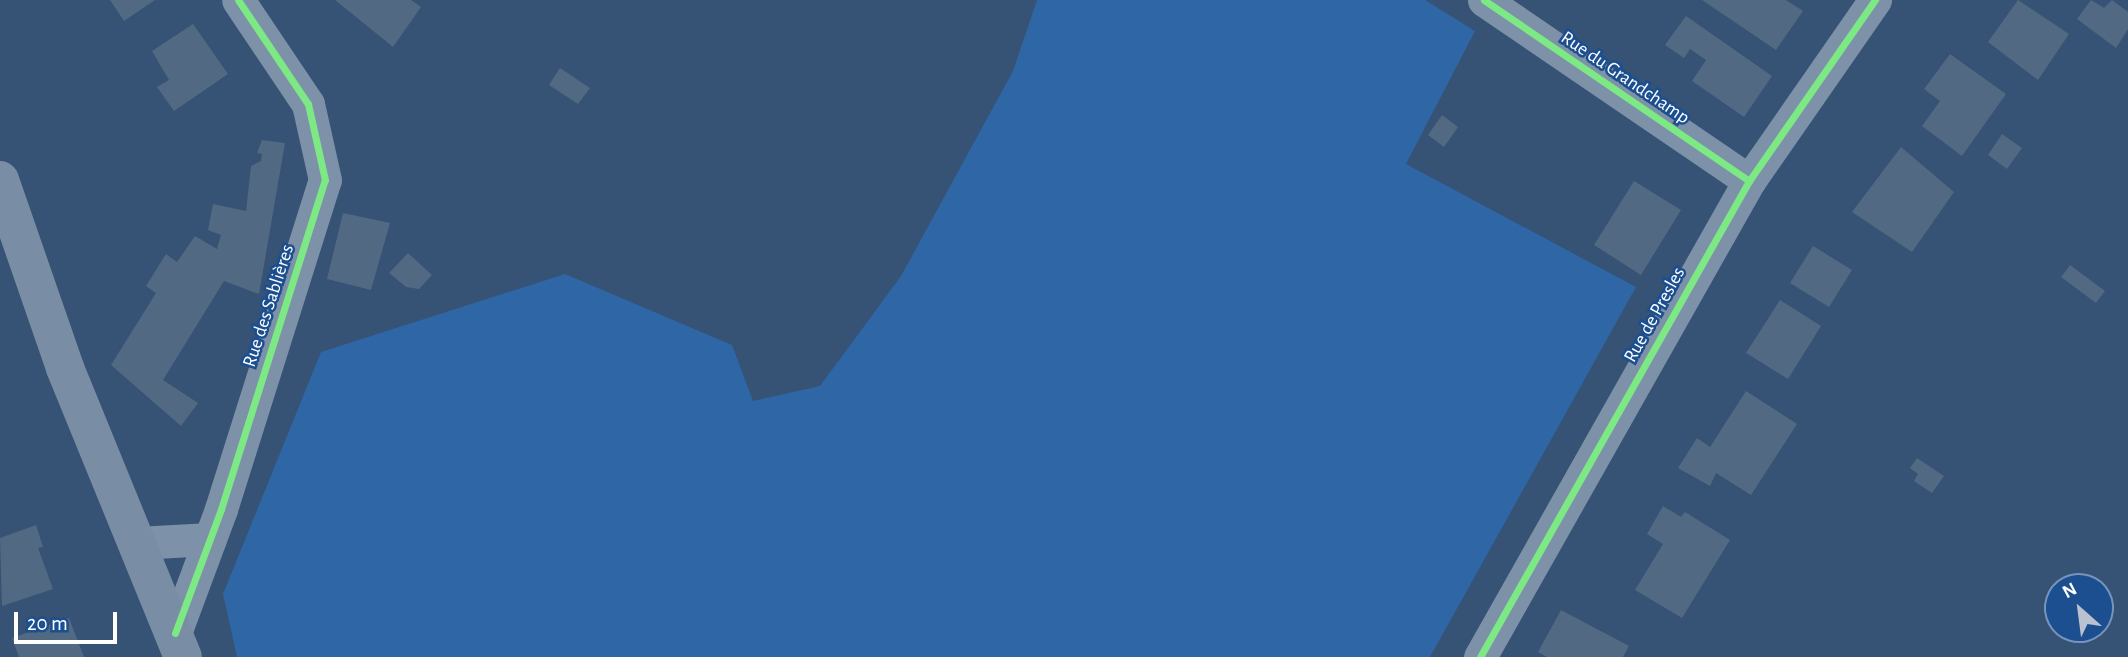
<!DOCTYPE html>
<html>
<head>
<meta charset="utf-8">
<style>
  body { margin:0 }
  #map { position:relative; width:2128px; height:657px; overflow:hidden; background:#365274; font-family:"Alegreya Sans",sans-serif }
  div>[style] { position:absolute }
  .green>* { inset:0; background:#2f66a5 }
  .building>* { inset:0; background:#526984 }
  .minor>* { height:33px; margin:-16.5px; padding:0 16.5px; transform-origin:16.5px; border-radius:16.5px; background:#7d92a8 }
  .secondary>* { height:38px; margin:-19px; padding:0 19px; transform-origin:19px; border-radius:19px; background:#798da4 }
  .cycleway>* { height:7px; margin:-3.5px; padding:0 3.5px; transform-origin:3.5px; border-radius:3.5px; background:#7ce984 }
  span { translate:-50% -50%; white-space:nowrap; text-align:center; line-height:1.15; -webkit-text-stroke:5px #1b4f8f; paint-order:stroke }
  .street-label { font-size:19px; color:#fff }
  .north { position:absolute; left:2044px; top:573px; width:70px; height:70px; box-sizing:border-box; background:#1b4f8f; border:2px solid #7695bc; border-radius:50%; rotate:332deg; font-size:19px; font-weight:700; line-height:28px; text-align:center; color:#fff }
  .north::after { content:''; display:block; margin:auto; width:24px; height:32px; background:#b9c2ce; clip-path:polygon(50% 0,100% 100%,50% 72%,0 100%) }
  .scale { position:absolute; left:14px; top:612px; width:103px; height:32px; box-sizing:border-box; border:4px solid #fff; border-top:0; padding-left:9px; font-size:21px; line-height:24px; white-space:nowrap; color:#fff; -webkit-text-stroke:5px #1b4f8f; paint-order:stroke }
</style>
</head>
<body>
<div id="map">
  <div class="green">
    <i style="clip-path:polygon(1037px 0,1425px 0,1475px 31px,1406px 164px,1636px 287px,1430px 657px,237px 657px,223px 594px,321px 352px,565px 274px,732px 345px,753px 401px,820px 386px,901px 276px,1013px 71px)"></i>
  </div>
  <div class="building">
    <i style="clip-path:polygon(110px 0,155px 0,124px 21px)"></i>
    <i style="clip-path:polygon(335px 0,411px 0,421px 7px,393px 47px)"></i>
    <i style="clip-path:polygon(1702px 0,1786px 0,1803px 11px,1776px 50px)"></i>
    <i style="clip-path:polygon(2018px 0,2069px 34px,2038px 80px,1988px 42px)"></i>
    <i style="clip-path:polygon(2091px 0,2104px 8px,2112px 0,2128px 12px,2128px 29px,2116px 48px,2077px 19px)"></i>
    <i style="clip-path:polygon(1686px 16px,1772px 76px,1744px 117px,1692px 81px,1706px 60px,1690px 49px,1684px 58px,1665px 45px)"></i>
    <i style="clip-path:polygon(193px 24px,228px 74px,174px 111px,157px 87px,169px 80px,152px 51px)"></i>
    <i style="clip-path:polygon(1950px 54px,2006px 94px,1962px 156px,1922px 126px,1940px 101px,1924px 89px)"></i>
    <i style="clip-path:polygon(560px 68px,590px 88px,578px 104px,549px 85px)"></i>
    <i style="clip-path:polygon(1442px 115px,1458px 127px,1444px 147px,1428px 135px)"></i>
    <i style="clip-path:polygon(2002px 134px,2022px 148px,2007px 169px,1988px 155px)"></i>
    <i style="clip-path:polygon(262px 140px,285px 143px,259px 294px,224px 281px,163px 380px,198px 403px,181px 426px,111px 365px,156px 293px,146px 286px,166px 254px,177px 262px,195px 236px,217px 249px,221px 235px,208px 230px,213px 204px,246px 211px,251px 166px,261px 161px,262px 154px,257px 153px)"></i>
    <i style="clip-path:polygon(1901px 147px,1954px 192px,1912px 252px,1852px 212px)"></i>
    <i style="clip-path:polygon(1634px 181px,1681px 210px,1641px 275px,1594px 245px)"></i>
    <i style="clip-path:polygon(343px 213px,390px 223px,371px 290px,327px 279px)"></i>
    <i style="clip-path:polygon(1813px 246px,1852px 270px,1829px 307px,1790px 283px)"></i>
    <i style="clip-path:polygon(408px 253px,432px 275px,419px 289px,406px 287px,389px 273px)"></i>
    <i style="clip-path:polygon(2070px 265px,2105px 291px,2096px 303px,2061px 277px)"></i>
    <i style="clip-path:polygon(1780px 300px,1821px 326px,1788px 379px,1746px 353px)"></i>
    <i style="clip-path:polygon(1746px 391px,1797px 424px,1751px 495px,1716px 473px,1710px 486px,1678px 468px,1697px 438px,1710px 447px)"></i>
    <i style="clip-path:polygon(1917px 458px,1944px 476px,1932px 493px,1914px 481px,1918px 474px,1910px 468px)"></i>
    <i style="clip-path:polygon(1663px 506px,1681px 517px,1685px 512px,1730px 540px,1682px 618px,1635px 590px,1663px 544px,1647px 534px)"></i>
    <i style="clip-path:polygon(36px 525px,43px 547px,38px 548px,53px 589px,2px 606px,0 538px)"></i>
    <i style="clip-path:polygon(1561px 610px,1629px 646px,1623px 657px,1547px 657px,1538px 652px)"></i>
    <i style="clip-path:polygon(69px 618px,84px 657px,19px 657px,12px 638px)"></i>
  </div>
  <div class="minor">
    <i style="left:1484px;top:0;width:321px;rotate:34.3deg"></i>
    <i style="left:137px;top:543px;width:73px;rotate:-3.1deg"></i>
    <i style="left:175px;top:633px;width:132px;rotate:-69.6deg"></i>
    <i style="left:221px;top:509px;width:345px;rotate:-72.5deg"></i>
    <i style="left:325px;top:180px;width:78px;rotate:-102.6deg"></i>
    <i style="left:308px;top:104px;width:125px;rotate:-123.9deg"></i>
    <i style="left:1480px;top:657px;width:547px;rotate:-60.53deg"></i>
    <i style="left:1749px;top:181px;width:221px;rotate:-55.2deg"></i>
  </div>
  <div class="secondary">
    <i style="left:0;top:180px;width:199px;rotate:70.9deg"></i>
    <i style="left:65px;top:368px;width:312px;rotate:67.8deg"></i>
  </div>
  <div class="cycleway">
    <i style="left:1484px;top:0;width:321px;rotate:34.3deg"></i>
    <i style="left:175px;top:633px;width:132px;rotate:-69.6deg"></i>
    <i style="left:221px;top:509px;width:345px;rotate:-72.5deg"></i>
    <i style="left:325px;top:180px;width:78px;rotate:-102.6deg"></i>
    <i style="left:308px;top:104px;width:125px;rotate:-123.9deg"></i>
    <i style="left:1480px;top:657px;width:547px;rotate:-60.53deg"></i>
    <i style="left:1749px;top:181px;width:221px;rotate:-55.2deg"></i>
  </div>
  <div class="street-label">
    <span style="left:1625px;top:78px;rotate:34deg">Rue du Grandchamp</span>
    <span style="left:269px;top:306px;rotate:-72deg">Rue des Sablières</span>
    <span style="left:1655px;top:315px;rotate:-61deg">Rue de Presles</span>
  </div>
  <div class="north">N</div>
  <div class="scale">20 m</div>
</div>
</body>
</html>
